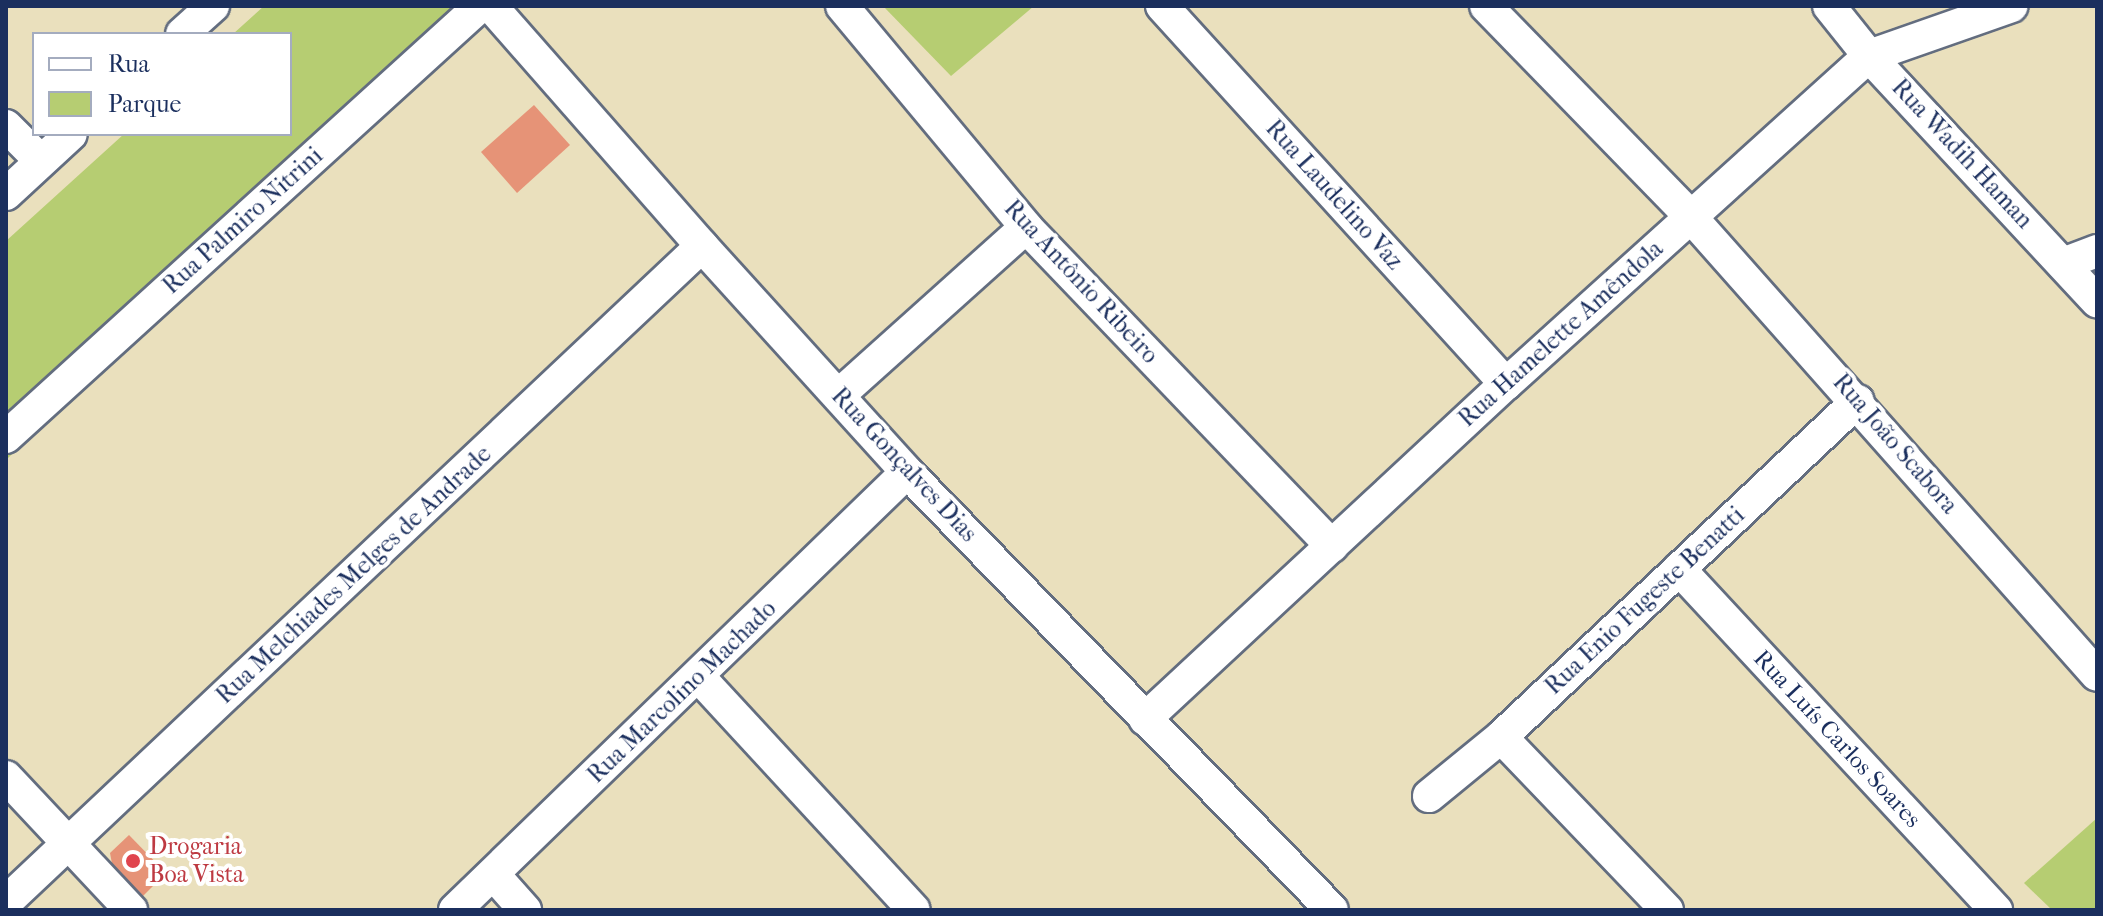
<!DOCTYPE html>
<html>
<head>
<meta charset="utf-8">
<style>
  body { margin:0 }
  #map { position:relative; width:2103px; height:916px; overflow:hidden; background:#eae0bd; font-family:"IM FELL French Canon",serif }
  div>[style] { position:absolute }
  .green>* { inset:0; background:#b6cd72 }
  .building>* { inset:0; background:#e69377 }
  .roads { filter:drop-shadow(2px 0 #636d7f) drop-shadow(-2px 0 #636d7f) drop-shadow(0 2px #636d7f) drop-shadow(0 -2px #636d7f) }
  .street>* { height:32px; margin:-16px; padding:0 16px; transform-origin:16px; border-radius:16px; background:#fff }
  .dots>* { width:22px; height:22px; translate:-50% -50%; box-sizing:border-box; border:4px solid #fff; border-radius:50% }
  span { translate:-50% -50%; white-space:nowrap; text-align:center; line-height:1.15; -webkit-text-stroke:8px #fff; paint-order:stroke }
  .street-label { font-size:24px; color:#1b2f5e }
  .health-label { font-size:24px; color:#be3a42 }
  .left { translate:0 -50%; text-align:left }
  .frame { position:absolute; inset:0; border:8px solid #1b2f5e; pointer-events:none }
  .legend { position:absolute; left:32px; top:32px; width:260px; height:104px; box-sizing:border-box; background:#fff; border:2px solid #a4acbf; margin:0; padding:10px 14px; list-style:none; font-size:24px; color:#1b2f5e }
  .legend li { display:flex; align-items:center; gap:16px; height:40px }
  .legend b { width:40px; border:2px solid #a4acbf }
</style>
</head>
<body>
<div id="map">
  <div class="green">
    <i style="clip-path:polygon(264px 6px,468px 6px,6px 460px,6px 241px,124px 134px,290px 134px,290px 34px,233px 34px)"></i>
    <i style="clip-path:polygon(883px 6px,1034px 6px,951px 76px)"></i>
    <i style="clip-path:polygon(2097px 818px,2097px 910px,2052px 910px,2024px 883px)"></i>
  </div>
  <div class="building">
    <i style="clip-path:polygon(534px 105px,570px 145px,517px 193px,481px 152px)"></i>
    <i style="clip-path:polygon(129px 835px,166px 873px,140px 899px,113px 869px,110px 853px)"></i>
  </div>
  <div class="roads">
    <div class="street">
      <i style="left:491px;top:6px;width:320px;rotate:48.7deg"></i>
      <i style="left:702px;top:246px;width:305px;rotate:47.8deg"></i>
      <i style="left:907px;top:472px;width:610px;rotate:45.86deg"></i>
      <i style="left:842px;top:6px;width:288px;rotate:50.2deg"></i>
      <i style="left:1026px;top:227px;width:442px;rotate:46.2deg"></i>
      <i style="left:1162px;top:6px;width:511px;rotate:47.7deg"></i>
      <i style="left:1486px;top:6px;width:293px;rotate:45.8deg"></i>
      <i style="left:1690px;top:216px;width:613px;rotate:48.44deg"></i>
      <i style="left:1829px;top:6px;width:64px;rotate:51.3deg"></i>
      <i style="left:1869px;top:56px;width:335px;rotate:47.1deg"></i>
      <i style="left:182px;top:34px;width:42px;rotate:-42.1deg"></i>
      <i style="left:6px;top:126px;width:49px;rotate:45deg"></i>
      <i style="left:6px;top:194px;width:88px;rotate:-42.7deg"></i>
      <i style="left:2063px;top:264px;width:36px;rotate:-21deg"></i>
      <i style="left:839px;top:395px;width:251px;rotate:-41.9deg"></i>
      <i style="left:6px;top:437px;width:641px;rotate:-42.28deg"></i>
      <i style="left:1679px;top:569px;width:466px;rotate:47.1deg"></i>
      <i style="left:698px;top:676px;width:318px;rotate:47.3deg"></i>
      <i style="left:1145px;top:719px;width:492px;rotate:-42.9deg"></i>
      <i style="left:1506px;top:384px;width:489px;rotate:-42.1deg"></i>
      <i style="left:1869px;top:56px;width:151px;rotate:-19.3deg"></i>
      <i style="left:1501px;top:737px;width:240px;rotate:46.2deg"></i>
      <i style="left:6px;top:777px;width:183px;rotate:46.8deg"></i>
      <i style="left:1429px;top:796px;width:93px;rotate:-39.3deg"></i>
      <i style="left:1501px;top:737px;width:490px;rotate:-43.3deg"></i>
      <i style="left:494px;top:875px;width:47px;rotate:48.5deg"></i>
      <i style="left:6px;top:902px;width:956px;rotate:-43.31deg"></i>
      <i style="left:455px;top:910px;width:629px;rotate:-44.1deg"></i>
    </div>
  </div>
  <div class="dots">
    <i style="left:133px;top:861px;background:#e0444e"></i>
  </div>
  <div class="street-label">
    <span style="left:1962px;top:154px;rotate:47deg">Rua Wadih Haman</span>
    <span style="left:1334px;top:195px;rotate:48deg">Rua Laudelino Vaz</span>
    <span style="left:243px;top:221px;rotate:-42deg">Rua Palmiro Nitrini</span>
    <span style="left:1081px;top:282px;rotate:47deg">Rua Antônio Ribeiro</span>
    <span style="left:1561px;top:334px;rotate:-42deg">Rua Hamelette Amêndola</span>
    <span style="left:1895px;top:444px;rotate:49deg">Rua João Scabora</span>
    <span style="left:904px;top:465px;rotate:47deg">Rua Gonçalves Dias</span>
    <span style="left:354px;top:575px;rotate:-43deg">Rua Melchiades Melges de Andrade</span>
    <span style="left:1645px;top:601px;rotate:-43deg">Rua Enio Fugeste Benatti</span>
    <span style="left:682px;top:692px;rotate:-44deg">Rua Marcolino Machado</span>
    <span style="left:1837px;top:739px;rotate:47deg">Rua Luís Carlos Soares</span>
  </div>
  <div class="health-label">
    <span class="left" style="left:149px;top:861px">Drogaria<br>Boa Vista</span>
  </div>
  <div class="frame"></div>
  <ul class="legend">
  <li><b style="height:10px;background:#fff"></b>Rua</li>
  <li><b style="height:22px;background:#b6cd72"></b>Parque</li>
  </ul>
</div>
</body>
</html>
